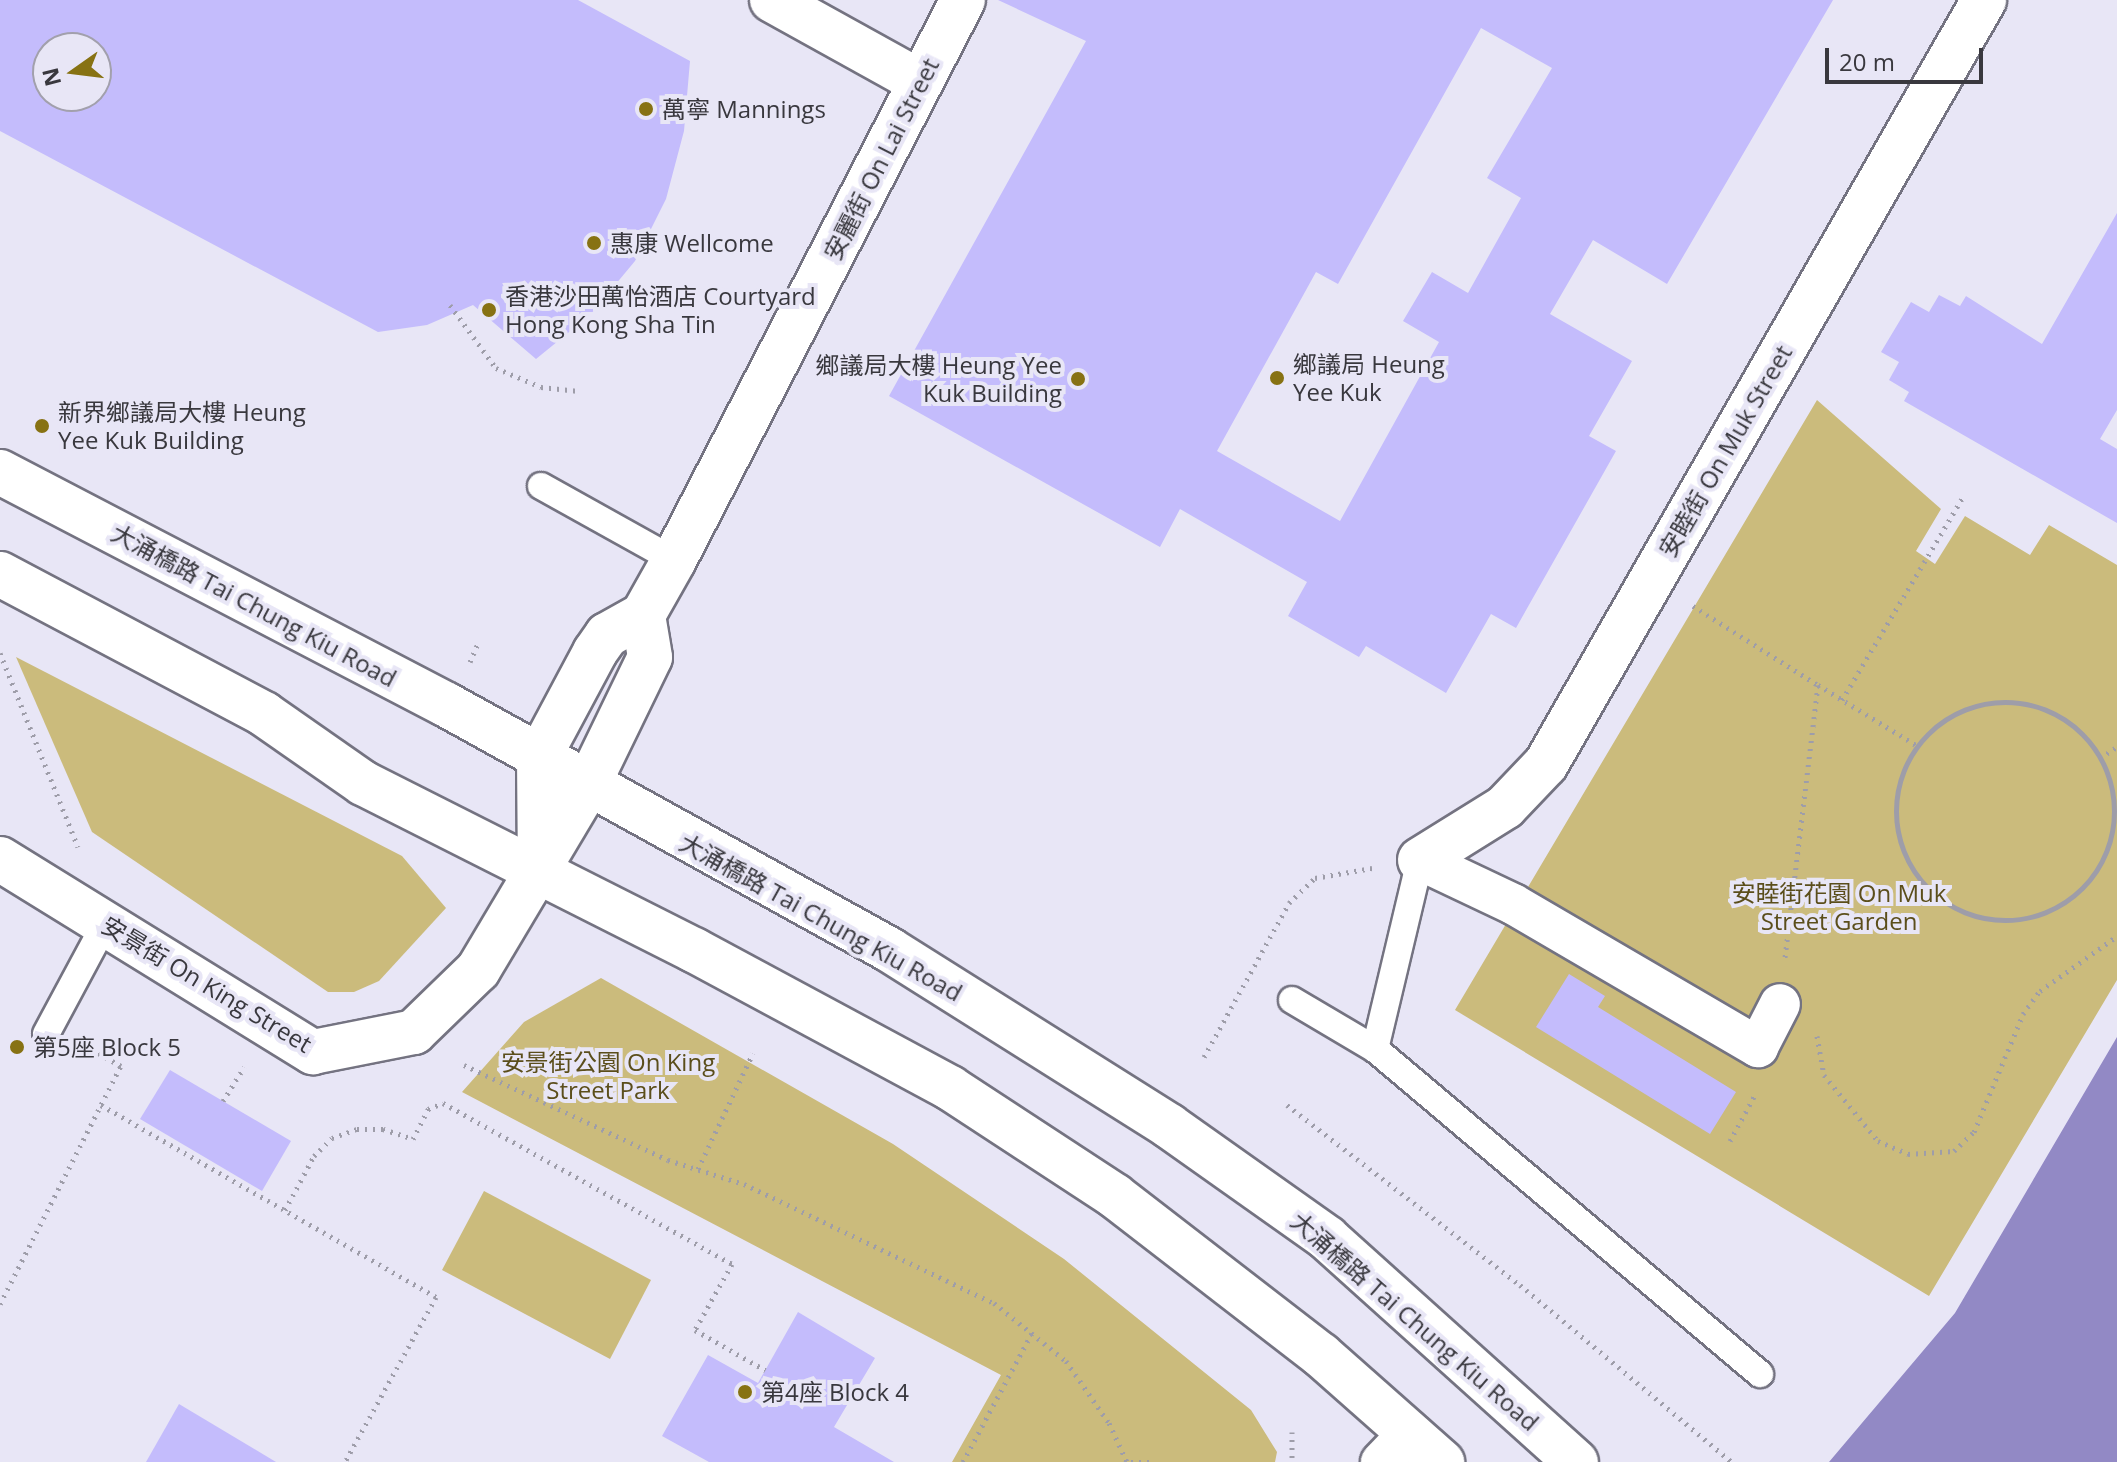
<!DOCTYPE html>
<html>
<head>
<meta charset="utf-8">
<style>
  body { margin:0 }
  #map { position:relative; width:2117px; height:1462px; overflow:hidden; background:#e8e6f6; font-family:"Open Sans","Noto Sans TC",sans-serif }
  div>[style] { position:absolute }
  .green>* { inset:0; background:#cbbb7c }
  .water>* { inset:0; background:#9289c5 }
  .building>* { inset:0; background:#c4bcfc }
  .path>* { height:5px; margin-top:-2.5px; transform-origin:0; background:repeating-linear-gradient(90deg,#9e9da9 0 2px,transparent 0 8px) }
  .path>.ring { margin:-2.5px; padding:0; box-sizing:content-box; background:none; border:5px solid #9e9da9; border-radius:50% }
  .roads { filter:drop-shadow(2px 0 #747381) drop-shadow(-2px 0 #747381) drop-shadow(0 2px #747381) drop-shadow(0 -2px #747381) }
  .service>* { height:26px; margin:-13px; padding:0 13px; transform-origin:13px; border-radius:13px; background:#fff }
  .pedestrian>* { height:40px; margin:-20px; padding:0 20px; transform-origin:20px; border-radius:20px; background:#fff }
  .minor>* { height:44px; margin:-22px; padding:0 22px; transform-origin:22px; border-radius:22px; background:#fff }
  .primary>* { height:44px; margin:-22px; padding:0 22px; transform-origin:22px; border-radius:22px; background:#fff }
  .dots>* { width:22px; height:22px; translate:-50% -50%; box-sizing:border-box; border:4px solid #e8e6f6; border-radius:50% }
  span { translate:-50% -50%; white-space:nowrap; text-align:center; line-height:1.15; -webkit-text-stroke:8px #e8e6f6; paint-order:stroke }
  .poi-label { font-size:24px; color:#39383e }
  .left { translate:0 -50%; text-align:left }
  .right { translate:-100% -50%; text-align:right }
  .street-label { font-size:24px; color:#39383e }
  .park-label { font-size:24px; color:#5b4e1b }
  .north { position:absolute; left:32px; top:32px; width:80px; height:80px; box-sizing:border-box; background:#e8e6f6; border:2px solid #a2a0ac; border-radius:50%; rotate:256deg; font-size:22px; font-weight:700; line-height:32px; text-align:center; color:#39383e }
  .north::after { content:''; display:block; margin:auto; width:28px; height:36px; background:#877213; clip-path:polygon(50% 0,100% 100%,50% 72%,0 100%) }
  .scale { position:absolute; left:1825px; top:48px; width:158px; height:36px; box-sizing:border-box; border:4px solid #39383e; border-top:0; padding-left:10px; font-size:24px; line-height:28px; white-space:nowrap; color:#39383e; -webkit-text-stroke:6px #e8e6f6; paint-order:stroke }
</style>
</head>
<body>
<div id="map">
  <div class="green">
    <i style="clip-path:polygon(1817px 400px,1941px 509px,1916px 551px,1935px 564px,1965px 516px,2030px 555px,2049px 525px,2117px 565px,2117px 980px,1929px 1296px,1455px 1010px)"></i>
    <i style="clip-path:polygon(16px 657px,402px 856px,446px 908px,379px 981px,354px 992px,328px 992px,92px 832px)"></i>
    <i style="clip-path:polygon(601px 978px,893px 1144px,1064px 1259px,1251px 1410px,1277px 1452px,1275px 1462px,952px 1462px,1001px 1375px,462px 1092px,524px 1022px)"></i>
    <i style="clip-path:polygon(484px 1191px,651px 1280px,610px 1359px,442px 1270px)"></i>
  </div>
  <div class="water">
    <i style="clip-path:polygon(2117px 1037px,2117px 1462px,1829px 1462px,1955px 1313px)"></i>
  </div>
  <div class="building">
    <i style="clip-path:polygon(evenodd,0 0,578px 0,690px 61px,684px 131px,666px 199px,635px 261px,590px 315px,536px 359px,473px 305px,427px 325px,378px 332px,0 131px,0 0,48px 48px,96px 48px,96px 96px,48px 96px,48px 48px)"></i>
    <i style="clip-path:polygon(evenodd,998px 0,1833px 0,1667px 284px,1593px 240px,1550px 314px,1632px 361px,1589px 436px,1616px 451px,1516px 628px,1491px 614px,1446px 693px,1366px 646px,1359px 657px,1288px 616px,1307px 582px,1180px 509px,1160px 547px,889px 396px,1086px 41px,998px 0,1481px 28px,1552px 68px,1487px 178px,1521px 198px,1468px 293px,1432px 272px,1403px 321px,1439px 342px,1340px 521px,1217px 451px,1316px 272px,1338px 284px,1481px 28px)"></i>
    <i style="clip-path:polygon(2117px 213px,2117px 410px,2100px 439px,2117px 449px,2117px 523px,1904px 401px,1909px 392px,1889px 380px,1899px 362px,1881px 352px,1911px 302px,1929px 312px,1939px 295px,1960px 306px,1966px 296px,2042px 344px)"></i>
    <i style="clip-path:polygon(1569px 974px,1605px 996px,1598px 1007px,1736px 1092px,1710px 1134px,1536px 1027px)"></i>
    <i style="clip-path:polygon(170px 1070px,291px 1141px,262px 1191px,140px 1119px)"></i>
    <i style="clip-path:polygon(798px 1312px,875px 1358px,834px 1427px,894px 1462px,709px 1462px,662px 1436px,708px 1355px,758px 1383px)"></i>
    <i style="clip-path:polygon(179px 1404px,276px 1462px,146px 1462px)"></i>
  </div>
  <div class="path">
    <i style="left:450px;top:305px;width:78px;rotate:53.9deg"></i>
    <i style="left:496px;top:368px;width:49px;rotate:22.9deg"></i>
    <i style="left:541px;top:387px;width:38px;rotate:6deg"></i>
    <i style="left:1693px;top:606px;width:148px;rotate:32.3deg"></i>
    <i style="left:1818px;top:685px;width:275px;rotate:96.9deg"></i>
    <i style="left:0;top:653px;width:209px;rotate:68.1deg"></i>
    <i style="left:470px;top:662px;width:23px;rotate:-67deg"></i>
    <i style="left:1818px;top:685px;width:115px;rotate:31.5deg"></i>
    <i style="left:1842px;top:700px;width:239px;rotate:-59.2deg"></i>
    <i class="ring" style="left:1896px;top:702px;width:213px;height:213px"></i>
    <i style="left:2100px;top:758px;width:20px;rotate:-33deg"></i>
    <i style="left:1817px;top:1036px;width:40px;rotate:80deg"></i>
    <i style="left:1824px;top:1075px;width:85px;rotate:50.7deg"></i>
    <i style="left:1878px;top:1141px;width:33px;rotate:23deg"></i>
    <i style="left:1908px;top:1154px;width:46px;rotate:-3.7deg"></i>
    <i style="left:1954px;top:1151px;width:28px;rotate:-44deg"></i>
    <i style="left:1974px;top:1132px;width:128px;rotate:-67.4deg"></i>
    <i style="left:2023px;top:1014px;width:29px;rotate:-54deg"></i>
    <i style="left:2040px;top:991px;width:95px;rotate:-35.5deg"></i>
    <i style="left:1204px;top:1057px;width:176px;rotate:-61.1deg"></i>
    <i style="left:1289px;top:903px;width:36px;rotate:-44deg"></i>
    <i style="left:1315px;top:878px;width:58px;rotate:-10deg"></i>
    <i style="left:464px;top:1065px;width:225px;rotate:25deg"></i>
    <i style="left:668px;top:1160px;width:80px;rotate:17.5deg"></i>
    <i style="left:744px;top:1184px;width:277px;rotate:25.5deg"></i>
    <i style="left:994px;top:1303px;width:92px;rotate:38.9deg"></i>
    <i style="left:1066px;top:1361px;width:75px;rotate:55.3deg"></i>
    <i style="left:1109px;top:1423px;width:43px;rotate:65.2deg"></i>
    <i style="left:223px;top:1101px;width:40px;rotate:-58deg"></i>
    <i style="left:101px;top:1105px;width:386px;rotate:29.8deg"></i>
    <i style="left:436px;top:1297px;width:188px;rotate:118.9deg"></i>
    <i style="left:1287px;top:1105px;width:294px;rotate:37.7deg"></i>
    <i style="left:1520px;top:1285px;width:276px;rotate:39.9deg"></i>
    <i style="left:1730px;top:1141px;width:55px;rotate:-61.6deg"></i>
    <i style="left:698px;top:1169px;width:128px;rotate:-64.6deg"></i>
    <i style="left:285px;top:1210px;width:61px;rotate:-61.8deg"></i>
    <i style="left:314px;top:1156px;width:25px;rotate:-45deg"></i>
    <i style="left:332px;top:1138px;width:27px;rotate:-20deg"></i>
    <i style="left:357px;top:1129px;width:26px"></i>
    <i style="left:383px;top:1129px;width:32px;rotate:18deg"></i>
    <i style="left:413px;top:1139px;width:34px;rotate:-63deg"></i>
    <i style="left:428px;top:1109px;width:16px;rotate:-22deg"></i>
    <i style="left:443px;top:1103px;width:331px;rotate:29.1deg"></i>
    <i style="left:732px;top:1264px;width:76px;rotate:119.3deg"></i>
    <i style="left:695px;top:1330px;width:81px;rotate:29.7deg"></i>
    <i style="left:0;top:1304px;width:267px;rotate:-63.1deg"></i>
    <i style="left:121px;top:1066px;width:39px;rotate:-150deg"></i>
    <i style="left:1292px;top:1432px;width:30px;rotate:90deg"></i>
    <i style="left:963px;top:1462px;width:146px;rotate:-61.9deg"></i>
    <i style="left:1131px;top:1462px;width:20px"></i>
  </div>
  <div class="roads">
    <div class="service">
      <i style="left:541px;top:486px;width:152px;rotate:29.1deg"></i>
      <i style="left:1292px;top:1000px;width:96px;rotate:30.6deg"></i>
      <i style="left:1375px;top:1049px;width:504px;rotate:40.17deg"></i>
      <i style="left:46px;top:1034px;width:125px;rotate:-61.8deg"></i>
      <i style="left:1375px;top:1049px;width:194px;rotate:-76.6deg"></i>
    </div>
    <div class="pedestrian">
      <i style="left:1420px;top:860px;width:103px;rotate:25.3deg"></i>
      <i style="left:1513px;top:904px;width:284px;rotate:30.3deg"></i>
      <i style="left:1758px;top:1047px;width:48px;rotate:-62.9deg"></i>
      <i style="left:1381px;top:1462px;width:42px;rotate:-46deg"></i>
    </div>
    <div class="minor">
      <i style="left:772px;top:0;width:169px;rotate:29deg"></i>
      <i style="left:0;top:859px;width:368px;rotate:31.7deg"></i>
      <i style="left:313px;top:1052px;width:103px;rotate:-11.2deg"></i>
      <i style="left:414px;top:1032px;width:89px;rotate:-44.1deg"></i>
      <i style="left:478px;top:970px;width:213px;rotate:-59.2deg"></i>
      <i style="left:587px;top:787px;width:144px;rotate:-64.1deg"></i>
      <i style="left:650px;top:657px;width:43px;rotate:-99.5deg"></i>
      <i style="left:1420px;top:860px;width:100px;rotate:-31.9deg"></i>
      <i style="left:1505px;top:807px;width:59px;rotate:-46.4deg"></i>
      <i style="left:1546px;top:764px;width:881px;rotate:-60.17deg"></i>
      <i style="left:540px;top:872px;width:115px;rotate:-90.5deg"></i>
      <i style="left:539px;top:757px;width:119px;rotate:-61.9deg"></i>
      <i style="left:595px;top:652px;width:21px;rotate:-55deg"></i>
      <i style="left:607px;top:635px;width:41px;rotate:-29.1deg"></i>
      <i style="left:643px;top:615px;width:63px;rotate:-60.6deg"></i>
      <i style="left:674px;top:560px;width:630px;rotate:-62.7deg"></i>
    </div>
    <div class="primary">
      <i style="left:0;top:472px;width:504px;rotate:27.53deg"></i>
      <i style="left:447px;top:705px;width:506px;rotate:28.94deg"></i>
      <i style="left:890px;top:950px;width:330px;rotate:32.2deg"></i>
      <i style="left:1169px;top:1126px;width:194px;rotate:35.3deg"></i>
      <i style="left:1327px;top:1238px;width:335px;rotate:42deg"></i>
      <i style="left:0;top:574px;width:299px;rotate:27.9deg"></i>
      <i style="left:264px;top:714px;width:121px;rotate:34.9deg"></i>
      <i style="left:363px;top:783px;width:371px;rotate:26.8deg"></i>
      <i style="left:694px;top:950px;width:291px;rotate:28.3deg"></i>
      <i style="left:950px;top:1088px;width:197px;rotate:33.2deg"></i>
      <i style="left:1115px;top:1196px;width:260px;rotate:37.7deg"></i>
      <i style="left:1321px;top:1355px;width:162px;rotate:41.5deg"></i>
    </div>
  </div>
  <div class="dots">
    <i style="left:646px;top:109px;background:#877213"></i>
    <i style="left:594px;top:243px;background:#877213"></i>
    <i style="left:489px;top:310px;background:#877213"></i>
    <i style="left:1277px;top:378px;background:#877213"></i>
    <i style="left:1078px;top:379px;background:#877213"></i>
    <i style="left:42px;top:426px;background:#877213"></i>
    <i style="left:17px;top:1047px;background:#877213"></i>
    <i style="left:745px;top:1392px;background:#877213"></i>
  </div>
  <div class="poi-label">
    <span class="left" style="left:662px;top:109px">萬寧 Mannings</span>
    <span class="left" style="left:610px;top:243px">惠康 Wellcome</span>
    <span class="left" style="left:505px;top:310px">香港沙田萬怡酒店 Courtyard<br>Hong Kong Sha Tin</span>
    <span class="left" style="left:1293px;top:378px">鄉議局 Heung<br>Yee Kuk</span>
    <span class="right" style="left:1062px;top:379px">鄉議局大樓 Heung Yee<br>Kuk Building</span>
    <span class="left" style="left:58px;top:426px">新界鄉議局大樓 Heung<br>Yee Kuk Building</span>
    <span class="left" style="left:33px;top:1047px">第5座 Block 5</span>
    <span class="left" style="left:761px;top:1392px">第4座 Block 4</span>
  </div>
  <div class="street-label">
    <span style="left:881px;top:159px;rotate:-63deg">安麗街 On Lai Street</span>
    <span style="left:1725px;top:451px;rotate:-60deg">安睦街 On Muk Street</span>
    <span style="left:254px;top:605px;rotate:28deg">大涌橋路 Tai Chung Kiu Road</span>
    <span style="left:821px;top:917px;rotate:29deg">大涌橋路 Tai Chung Kiu Road</span>
    <span style="left:207px;top:984px;rotate:31deg">安景街 On King Street</span>
    <span style="left:1415px;top:1321px;rotate:41deg">大涌橋路 Tai Chung Kiu Road</span>
  </div>
  <div class="park-label">
    <span style="left:1839px;top:907px">安睦街花園 On Muk<br>Street Garden</span>
    <span style="left:608px;top:1076px">安景街公園 On King<br>Street Park</span>
  </div>
  <div class="north">N</div>
  <div class="scale">20 m</div>
</div>
</body>
</html>
